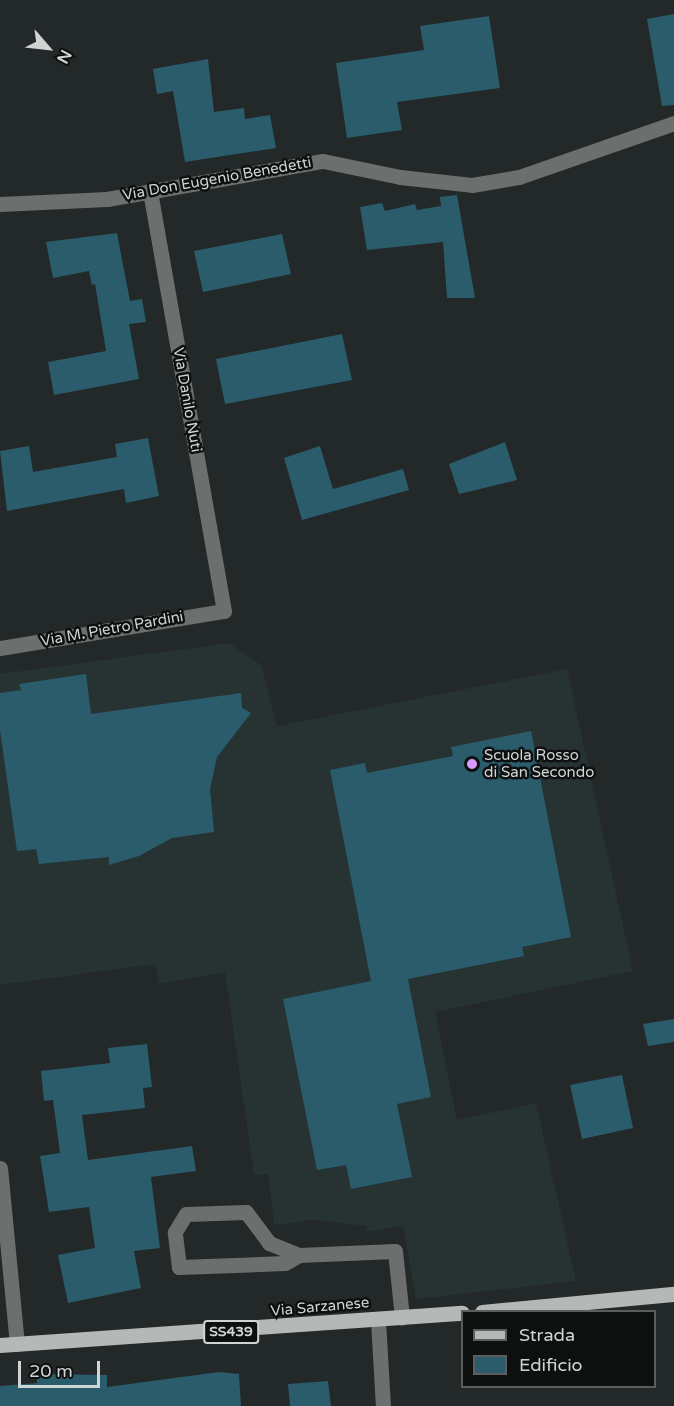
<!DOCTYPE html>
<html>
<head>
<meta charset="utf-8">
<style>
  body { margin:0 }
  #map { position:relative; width:674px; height:1406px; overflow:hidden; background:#232828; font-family:"Varela Round",sans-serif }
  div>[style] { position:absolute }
  .built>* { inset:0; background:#273333 }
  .building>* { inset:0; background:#2a5c6c }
  .minor>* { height:15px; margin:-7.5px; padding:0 7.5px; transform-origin:7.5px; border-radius:7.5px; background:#6d6f6f }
  .major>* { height:15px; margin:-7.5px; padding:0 7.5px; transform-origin:7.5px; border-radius:7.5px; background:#b4b9b7 }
  .dots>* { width:16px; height:16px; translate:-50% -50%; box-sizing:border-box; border:3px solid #0e1010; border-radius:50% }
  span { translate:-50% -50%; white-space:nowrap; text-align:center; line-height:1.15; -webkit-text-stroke:5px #0e1010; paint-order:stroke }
  .shield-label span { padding:2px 4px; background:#0e1010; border:2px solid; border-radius:4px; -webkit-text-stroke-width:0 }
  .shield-label { font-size:14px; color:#d1d4d4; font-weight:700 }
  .street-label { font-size:15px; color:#d1d4d4 }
  .poi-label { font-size:15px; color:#d1d4d4 }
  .left { translate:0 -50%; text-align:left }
  .legend { position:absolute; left:461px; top:1310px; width:195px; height:78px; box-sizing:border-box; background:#0e1010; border:2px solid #5c5e5e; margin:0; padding:8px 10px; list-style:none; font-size:18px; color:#d1d4d4 }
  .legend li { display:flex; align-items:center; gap:12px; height:30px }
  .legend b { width:30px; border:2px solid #5c5e5e }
  .north { position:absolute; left:18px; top:18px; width:60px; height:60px; -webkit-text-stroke:4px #0e1010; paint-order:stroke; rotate:118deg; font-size:16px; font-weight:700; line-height:24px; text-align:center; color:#d1d4d4 }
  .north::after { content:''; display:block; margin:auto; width:21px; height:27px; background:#d1d4d4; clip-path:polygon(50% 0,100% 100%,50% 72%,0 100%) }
  .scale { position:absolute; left:18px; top:1361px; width:82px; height:27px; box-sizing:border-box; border:3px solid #d1d4d4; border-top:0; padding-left:8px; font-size:18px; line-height:21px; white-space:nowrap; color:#d1d4d4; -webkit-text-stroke:4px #0e1010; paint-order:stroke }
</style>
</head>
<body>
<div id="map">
  <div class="built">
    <i style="clip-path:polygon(229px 643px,261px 665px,277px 726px,567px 669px,633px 971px,435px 1012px,457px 1120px,536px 1103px,576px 1281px,416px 1299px,403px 1226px,367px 1232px,367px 1226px,313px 1220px,274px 1225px,268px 1174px,254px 1175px,225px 972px,159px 984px,155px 964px,0 985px,0 674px)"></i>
  </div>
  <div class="building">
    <i style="clip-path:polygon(674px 14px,674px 105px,662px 106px,647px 19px)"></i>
    <i style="clip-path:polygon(489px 16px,500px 88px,397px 102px,402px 130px,347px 138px,336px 63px,424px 50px,420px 26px)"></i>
    <i style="clip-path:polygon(208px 59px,214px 112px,244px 108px,245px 119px,270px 115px,276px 148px,185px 162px,173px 91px,157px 94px,153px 69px)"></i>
    <i style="clip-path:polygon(457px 195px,475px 298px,447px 298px,443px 242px,367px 250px,360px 207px,382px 203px,385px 211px,415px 204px,417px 210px,441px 206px,440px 197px)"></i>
    <i style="clip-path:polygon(117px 233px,130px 301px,142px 299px,146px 322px,129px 324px,139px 379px,54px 395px,48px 362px,106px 351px,95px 284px,92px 285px,89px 271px,53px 278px,46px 242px)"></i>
    <i style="clip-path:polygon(282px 234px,291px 274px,203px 292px,194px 251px)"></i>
    <i style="clip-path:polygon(342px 334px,352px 380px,225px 404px,216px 359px)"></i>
    <i style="clip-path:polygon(148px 438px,159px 496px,126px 503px,124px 489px,7px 511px,0 451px,29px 446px,33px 472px,117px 457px,115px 444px)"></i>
    <i style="clip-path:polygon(505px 442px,517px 480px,459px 494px,449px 464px)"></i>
    <i style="clip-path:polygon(320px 446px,333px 489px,403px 469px,409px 490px,302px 520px,284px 458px)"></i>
    <i style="clip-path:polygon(86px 674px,91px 714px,241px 693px,242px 708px,251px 713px,217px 757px,210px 789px,214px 832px,172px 838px,139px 856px,109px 865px,109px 857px,39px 864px,36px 849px,17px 851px,0 730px,0 693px,21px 690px,19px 684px)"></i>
    <i style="clip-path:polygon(531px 731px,571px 937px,522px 947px,524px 956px,408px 979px,431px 1097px,397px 1104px,412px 1177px,351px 1189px,346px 1165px,317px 1170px,283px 999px,371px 981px,330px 770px,365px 763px,367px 773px,453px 756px,451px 747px)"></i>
    <i style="clip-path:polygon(674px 1019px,674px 1042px,648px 1046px,643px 1024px)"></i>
    <i style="clip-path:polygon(147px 1044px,152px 1087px,143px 1088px,145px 1108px,82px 1115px,88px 1160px,192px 1146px,196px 1171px,151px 1177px,160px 1248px,134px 1251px,141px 1288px,68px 1303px,58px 1255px,95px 1248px,89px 1207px,49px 1212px,40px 1156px,60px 1153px,53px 1100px,44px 1101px,41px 1071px,110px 1063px,108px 1048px)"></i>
    <i style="clip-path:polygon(622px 1075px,633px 1128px,582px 1139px,570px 1085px)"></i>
    <i style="clip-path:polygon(219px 1372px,239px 1374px,241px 1406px,0 1406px,0 1386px,37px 1383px,37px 1374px,107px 1375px,107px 1387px)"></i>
    <i style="clip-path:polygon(328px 1381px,331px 1406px,290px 1406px,288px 1384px)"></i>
  </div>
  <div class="minor">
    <i style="left:0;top:204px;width:107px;rotate:-2.7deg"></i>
    <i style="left:107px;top:199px;width:219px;rotate:-10deg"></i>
    <i style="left:323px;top:161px;width:79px;rotate:11.7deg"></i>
    <i style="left:400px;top:177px;width:72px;rotate:6.3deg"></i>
    <i style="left:472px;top:185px;width:48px;rotate:-9.7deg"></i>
    <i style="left:519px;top:177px;width:164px;rotate:-19.2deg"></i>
    <i style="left:0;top:648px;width:227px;rotate:-9.4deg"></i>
    <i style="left:224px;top:611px;width:427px;rotate:-100deg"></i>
    <i style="left:0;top:1168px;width:177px;rotate:84.5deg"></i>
    <i style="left:299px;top:1255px;width:16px;rotate:150deg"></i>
    <i style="left:285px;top:1263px;width:106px;rotate:177.8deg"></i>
    <i style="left:179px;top:1267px;width:35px;rotate:-97deg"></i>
    <i style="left:175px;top:1232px;width:21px;rotate:-59deg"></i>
    <i style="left:186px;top:1214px;width:60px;rotate:-1.9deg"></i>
    <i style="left:246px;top:1212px;width:39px;rotate:53deg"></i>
    <i style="left:269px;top:1243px;width:32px;rotate:22deg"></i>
    <i style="left:299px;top:1255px;width:96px;rotate:-2.4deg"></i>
    <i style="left:395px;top:1251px;width:67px;rotate:84deg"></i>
    <i style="left:378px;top:1320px;width:86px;rotate:86.7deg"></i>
  </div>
  <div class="major">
    <i style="left:482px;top:1312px;width:193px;rotate:-5.4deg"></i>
    <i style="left:0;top:1345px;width:463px;rotate:-4deg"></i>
  </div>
  <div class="dots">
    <i style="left:472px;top:764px;background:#d49cfc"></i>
  </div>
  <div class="shield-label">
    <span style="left:231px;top:1332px">SS439</span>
  </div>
  <div class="street-label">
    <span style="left:217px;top:179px;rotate:-10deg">Via Don Eugenio Benedetti</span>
    <span style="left:187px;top:400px;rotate:80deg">Via Danilo Nuti</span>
    <span style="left:112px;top:629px;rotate:-10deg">Via M. Pietro Pardini</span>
    <span style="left:320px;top:1307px;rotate:-5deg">Via Sarzanese</span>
  </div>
  <div class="poi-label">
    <span class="left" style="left:484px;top:764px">Scuola Rosso<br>di San Secondo</span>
  </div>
  <ul class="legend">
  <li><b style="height:8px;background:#b4b9b7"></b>Strada</li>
  <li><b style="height:16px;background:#2a5c6c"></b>Edificio</li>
  </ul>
  <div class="north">N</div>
  <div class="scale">20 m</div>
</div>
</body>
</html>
